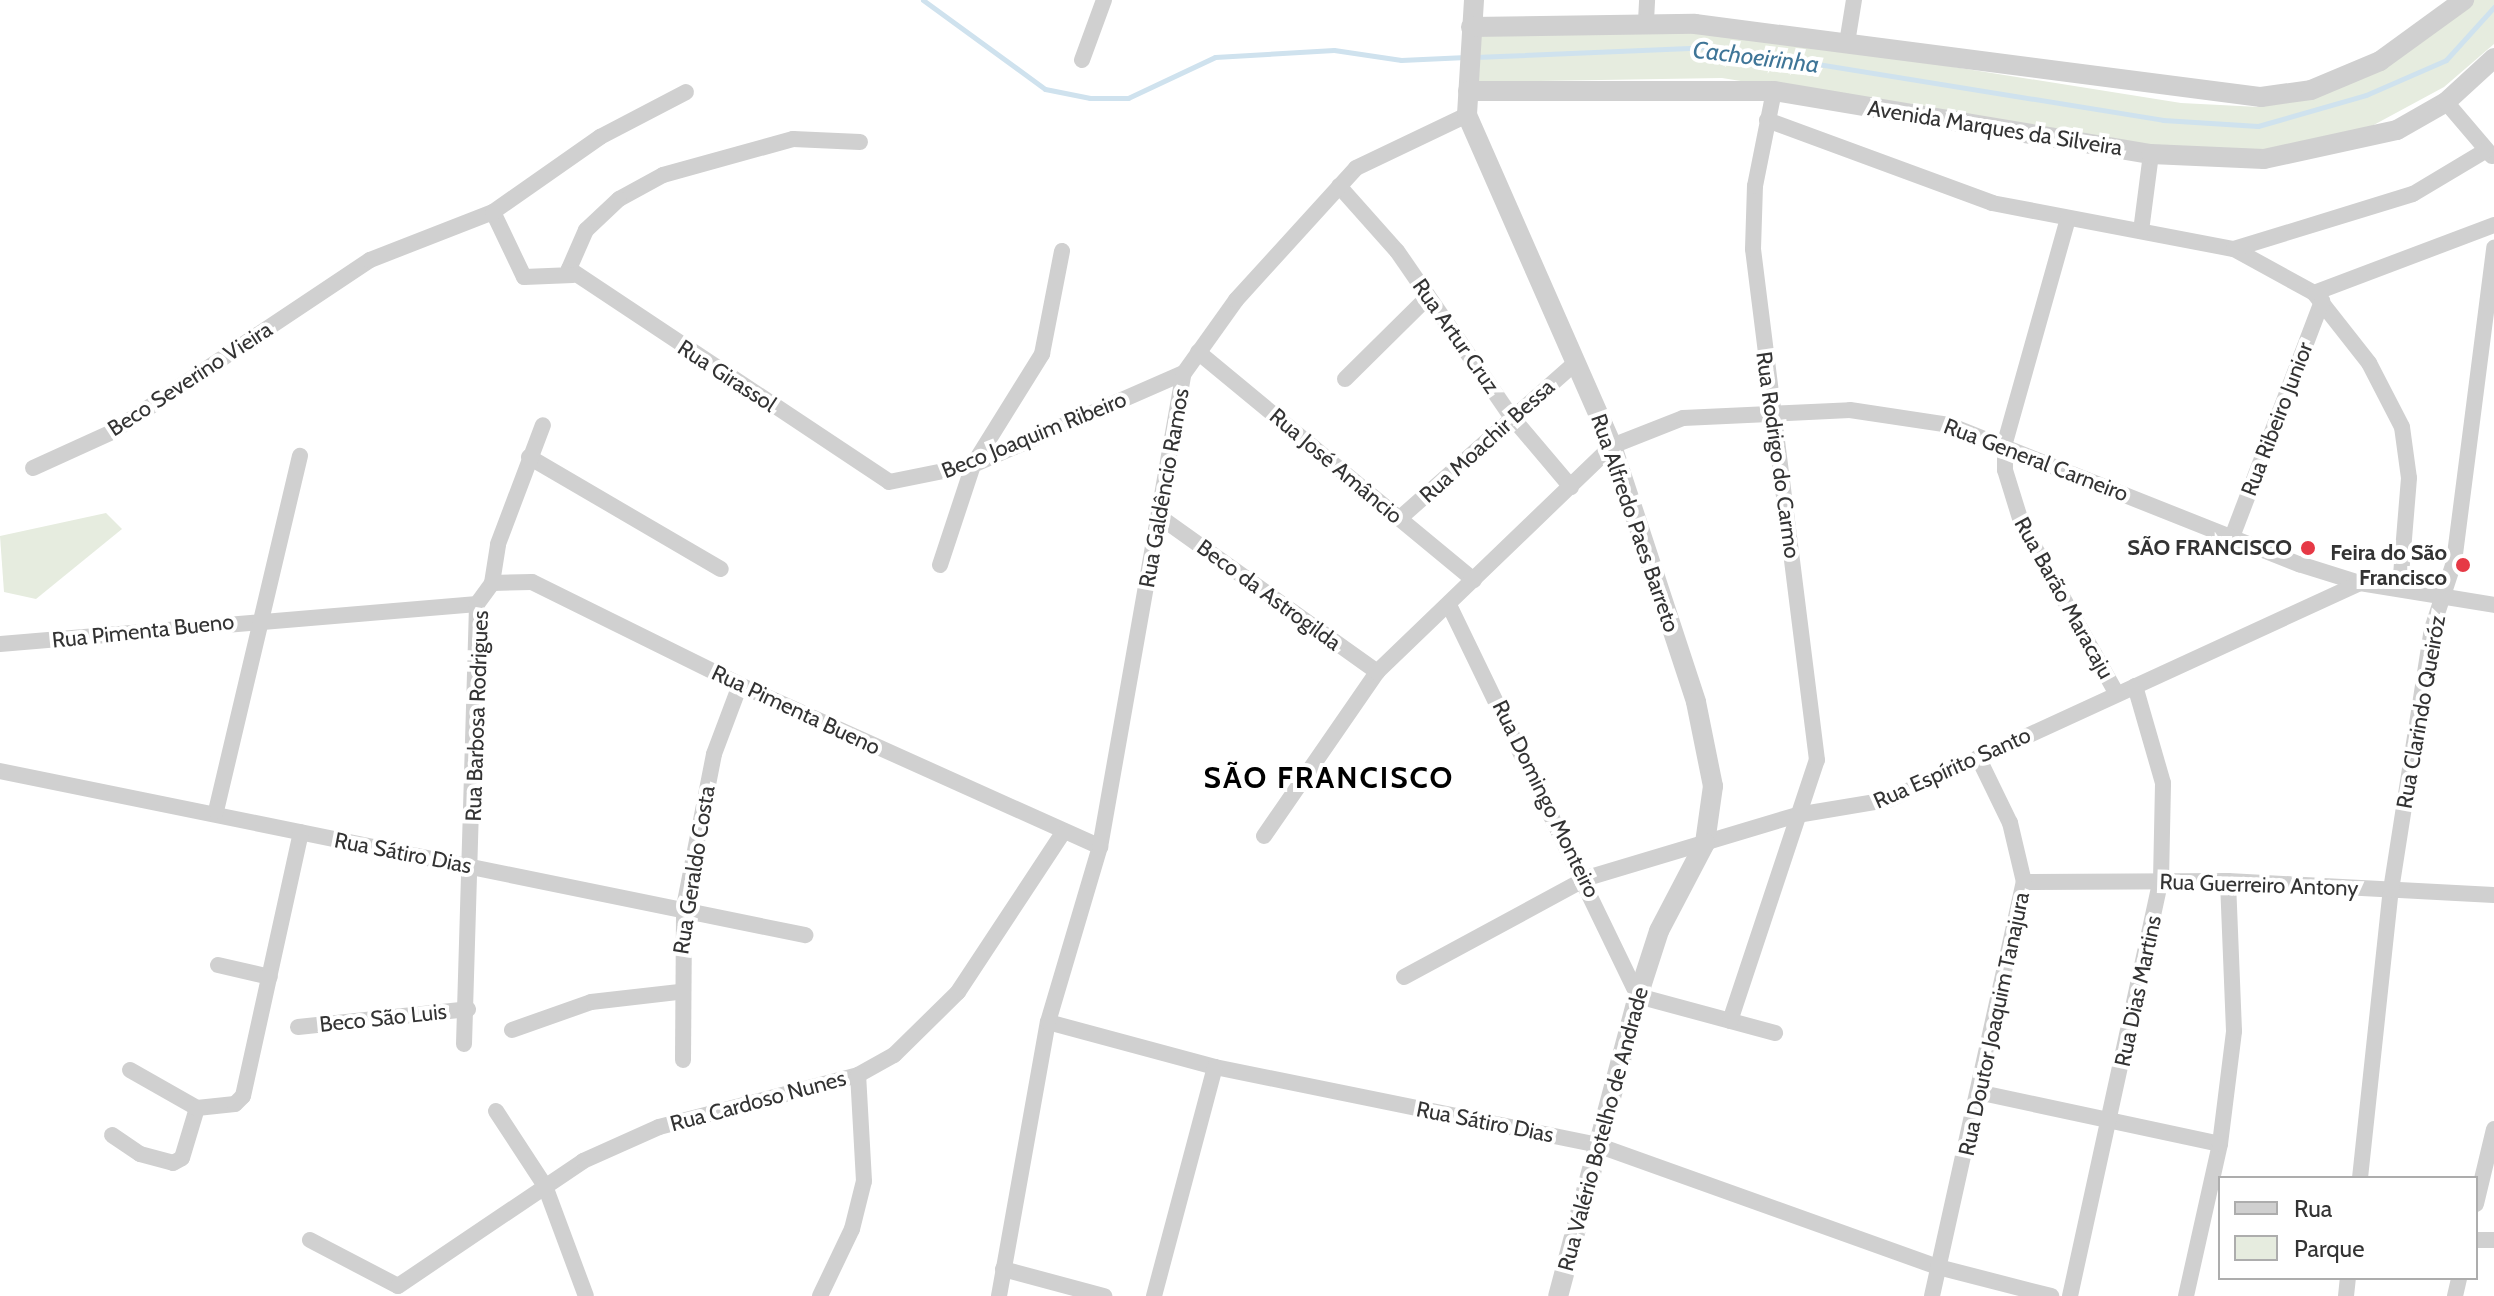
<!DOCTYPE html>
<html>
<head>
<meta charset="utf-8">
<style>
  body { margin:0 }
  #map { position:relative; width:2494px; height:1296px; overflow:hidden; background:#fff; font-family:Cabin,sans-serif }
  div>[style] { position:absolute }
  .green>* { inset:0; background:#e6ecdf }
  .stream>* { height:5px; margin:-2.5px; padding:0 2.5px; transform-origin:2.5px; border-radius:2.5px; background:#cfe2ee }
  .minor>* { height:16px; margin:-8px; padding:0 8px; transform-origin:8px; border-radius:8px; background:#d0d0d0 }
  .tertiary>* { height:20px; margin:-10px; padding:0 10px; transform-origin:10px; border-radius:10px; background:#d0d0d0 }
  .dots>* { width:22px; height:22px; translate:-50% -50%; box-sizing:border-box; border:4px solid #fff; border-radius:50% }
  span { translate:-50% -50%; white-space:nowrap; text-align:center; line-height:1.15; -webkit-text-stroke:8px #fff; paint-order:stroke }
  .street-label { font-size:22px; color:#333 }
  .poi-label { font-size:22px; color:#333; font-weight:700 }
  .right { translate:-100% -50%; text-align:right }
  .water-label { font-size:24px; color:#3f7597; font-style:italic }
  .district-label { font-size:30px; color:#000; font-weight:700; letter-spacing:2px }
  .legend { position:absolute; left:2218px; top:1176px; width:260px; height:104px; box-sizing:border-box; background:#fff; border:2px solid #adadad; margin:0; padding:10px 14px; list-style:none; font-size:24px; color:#333 }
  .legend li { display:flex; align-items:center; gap:16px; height:40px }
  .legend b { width:40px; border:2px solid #adadad }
</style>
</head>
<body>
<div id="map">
  <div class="green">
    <i style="clip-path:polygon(2467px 0,2494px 0,2494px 44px,2444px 87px,2357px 134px,2262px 154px,2184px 152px,1722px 78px,1474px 82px,1476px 35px,1721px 30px,2181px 103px,2259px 107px,2308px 98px)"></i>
    <i style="clip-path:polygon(106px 513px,122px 529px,36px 599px,4px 592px,0 536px)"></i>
  </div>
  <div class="stream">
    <i style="left:923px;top:0;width:151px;rotate:36.1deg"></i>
    <i style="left:1045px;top:89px;width:46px;rotate:11.3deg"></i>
    <i style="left:1090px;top:98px;width:38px"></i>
    <i style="left:1128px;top:98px;width:96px;rotate:-25.2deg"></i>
    <i style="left:1215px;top:57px;width:119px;rotate:-3.4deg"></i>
    <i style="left:1334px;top:50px;width:68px;rotate:8.5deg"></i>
    <i style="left:1401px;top:60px;width:65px;rotate:-2.6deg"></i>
    <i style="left:1475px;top:57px;width:238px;rotate:-2.4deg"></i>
    <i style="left:1713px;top:47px;width:456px;rotate:9.2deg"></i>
    <i style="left:2163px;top:120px;width:95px;rotate:3.6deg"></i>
    <i style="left:2258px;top:126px;width:112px;rotate:-16deg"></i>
    <i style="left:2366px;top:95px;width:87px;rotate:-23.6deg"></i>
    <i style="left:2446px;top:60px;width:72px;rotate:-47.8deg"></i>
  </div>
  <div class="minor">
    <i style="left:1646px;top:21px;width:21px;rotate:-87deg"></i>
    <i style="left:1847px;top:43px;width:44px;rotate:-80.8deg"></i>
    <i style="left:1082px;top:60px;width:64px;rotate:-69.9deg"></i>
    <i style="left:2446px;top:102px;width:71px;rotate:49.6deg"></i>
    <i style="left:1767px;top:120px;width:240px;rotate:20.2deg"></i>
    <i style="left:1992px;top:203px;width:246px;rotate:10.8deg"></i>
    <i style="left:2234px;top:249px;width:91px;rotate:28.8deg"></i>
    <i style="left:2314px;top:293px;width:89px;rotate:51.8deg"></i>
    <i style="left:2369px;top:363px;width:72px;rotate:62.7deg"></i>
    <i style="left:2402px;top:427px;width:51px;rotate:82.2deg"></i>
    <i style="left:2409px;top:478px;width:110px;rotate:94.7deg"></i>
    <i style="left:860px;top:142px;width:67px;rotate:-177.4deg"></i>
    <i style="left:793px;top:139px;width:135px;rotate:164.5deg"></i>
    <i style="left:663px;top:175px;width:50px;rotate:151.4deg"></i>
    <i style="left:619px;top:199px;width:45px;rotate:136.8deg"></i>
    <i style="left:586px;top:230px;width:43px;rotate:113.6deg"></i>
    <i style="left:569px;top:269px;width:384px;rotate:33.6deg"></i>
    <i style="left:889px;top:482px;width:86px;rotate:-11.4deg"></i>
    <i style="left:973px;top:465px;width:230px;rotate:-23.6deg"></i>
    <i style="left:1339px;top:186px;width:87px;rotate:48.3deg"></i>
    <i style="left:1397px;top:251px;width:201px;rotate:55.4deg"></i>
    <i style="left:1511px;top:416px;width:93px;rotate:49.8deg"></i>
    <i style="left:493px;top:212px;width:72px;rotate:64.5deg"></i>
    <i style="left:524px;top:277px;width:49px;rotate:-2.3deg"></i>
    <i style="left:2067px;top:222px;width:230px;rotate:105.7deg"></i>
    <i style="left:2005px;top:443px;width:27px;rotate:90deg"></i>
    <i style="left:2005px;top:470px;width:58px;rotate:72.8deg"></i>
    <i style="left:2022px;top:525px;width:194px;rotate:60.7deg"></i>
    <i style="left:2141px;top:231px;width:78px;rotate:-82.6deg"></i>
    <i style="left:2234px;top:249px;width:187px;rotate:-17.1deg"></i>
    <i style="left:2413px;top:194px;width:84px;rotate:-30.8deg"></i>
    <i style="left:2314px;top:293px;width:192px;rotate:-20.7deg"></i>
    <i style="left:1198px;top:352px;width:358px;rotate:39.6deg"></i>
    <i style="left:1345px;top:379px;width:117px;rotate:-44.7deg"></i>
    <i style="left:529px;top:457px;width:222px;rotate:30.3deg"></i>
    <i style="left:33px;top:468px;width:87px;rotate:-24.5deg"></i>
    <i style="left:112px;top:432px;width:310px;rotate:-33.7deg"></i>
    <i style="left:370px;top:260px;width:132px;rotate:-21.3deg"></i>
    <i style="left:493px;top:212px;width:131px;rotate:-35deg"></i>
    <i style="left:600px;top:137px;width:97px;rotate:-27.6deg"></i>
    <i style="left:1160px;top:517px;width:267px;rotate:35.5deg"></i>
    <i style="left:1400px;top:518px;width:232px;rotate:-41.5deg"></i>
    <i style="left:2232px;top:537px;width:253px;rotate:-69.1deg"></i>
    <i style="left:940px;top:565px;width:105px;rotate:-71.7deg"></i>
    <i style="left:973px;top:465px;width:131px;rotate:-58.1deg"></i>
    <i style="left:1042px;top:354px;width:105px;rotate:-79deg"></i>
    <i style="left:492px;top:583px;width:40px;rotate:-1.4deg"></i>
    <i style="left:532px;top:582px;width:232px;rotate:26.3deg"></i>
    <i style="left:740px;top:685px;width:395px;rotate:24.2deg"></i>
    <i style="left:1449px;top:605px;width:434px;rotate:64.2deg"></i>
    <i style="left:1638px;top:996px;width:142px;rotate:15.1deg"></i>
    <i style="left:0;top:644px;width:479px;rotate:-4.8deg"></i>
    <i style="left:0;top:771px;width:822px;rotate:11.52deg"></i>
    <i style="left:216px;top:811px;width:365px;rotate:-76.7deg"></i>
    <i style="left:1264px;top:836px;width:199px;rotate:-55.4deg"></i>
    <i style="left:1377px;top:672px;width:326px;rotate:-43.9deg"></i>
    <i style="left:1612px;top:446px;width:76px;rotate:-21.5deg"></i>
    <i style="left:1683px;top:418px;width:167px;rotate:-2.7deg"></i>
    <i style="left:1850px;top:410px;width:100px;rotate:8.6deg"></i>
    <i style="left:1949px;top:425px;width:377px;rotate:21.7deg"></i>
    <i style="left:2299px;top:564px;width:64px;rotate:17.3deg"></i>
    <i style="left:2360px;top:583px;width:136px;rotate:9.3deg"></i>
    <i style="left:2024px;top:882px;width:204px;rotate:-0.3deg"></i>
    <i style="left:2228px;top:881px;width:266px;rotate:3deg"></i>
    <i style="left:218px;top:965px;width:53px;rotate:13deg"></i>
    <i style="left:1404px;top:977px;width:208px;rotate:-28.4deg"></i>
    <i style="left:1587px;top:878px;width:219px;rotate:-16.7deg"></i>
    <i style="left:1797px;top:815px;width:92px;rotate:-9.4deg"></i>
    <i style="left:1888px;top:800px;width:519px;rotate:-24.69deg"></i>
    <i style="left:1730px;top:1021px;width:275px;rotate:-71.6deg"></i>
    <i style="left:1817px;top:760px;width:515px;rotate:-97.14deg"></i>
    <i style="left:1753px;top:249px;width:63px;rotate:-88.2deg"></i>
    <i style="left:1755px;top:186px;width:97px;rotate:-78.7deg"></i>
    <i style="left:1048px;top:1022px;width:173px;rotate:15.1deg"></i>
    <i style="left:1215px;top:1067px;width:390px;rotate:11.5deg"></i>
    <i style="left:1597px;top:1145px;width:362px;rotate:19.7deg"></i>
    <i style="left:1938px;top:1267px;width:117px;rotate:14.4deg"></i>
    <i style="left:298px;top:1027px;width:171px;rotate:-6deg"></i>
    <i style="left:512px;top:1030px;width:84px;rotate:-19.5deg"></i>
    <i style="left:591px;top:1002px;width:89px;rotate:-6.5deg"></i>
    <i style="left:464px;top:1044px;width:440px;rotate:-88.3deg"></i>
    <i style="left:477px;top:604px;width:26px;rotate:-54deg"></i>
    <i style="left:492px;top:583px;width:39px;rotate:-81deg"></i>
    <i style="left:498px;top:544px;width:127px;rotate:-69.3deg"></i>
    <i style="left:683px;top:1060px;width:153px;rotate:-89.6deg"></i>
    <i style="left:684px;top:907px;width:156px;rotate:-78.9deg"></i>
    <i style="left:714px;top:754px;width:74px;rotate:-69.4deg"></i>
    <i style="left:130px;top:1070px;width:77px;rotate:29.6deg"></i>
    <i style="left:1982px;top:1093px;width:243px;rotate:12.1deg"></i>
    <i style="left:496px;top:1111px;width:90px;rotate:56.8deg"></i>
    <i style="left:545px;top:1186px;width:117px;rotate:69.6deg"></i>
    <i style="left:112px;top:1135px;width:34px;rotate:34deg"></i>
    <i style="left:140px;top:1154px;width:34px;rotate:15deg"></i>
    <i style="left:173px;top:1163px;width:10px;rotate:-29deg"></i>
    <i style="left:182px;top:1158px;width:52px;rotate:-73.3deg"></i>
    <i style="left:197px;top:1108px;width:38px;rotate:-6deg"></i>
    <i style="left:235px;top:1104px;width:11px;rotate:-45deg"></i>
    <i style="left:243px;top:1096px;width:270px;rotate:-77.6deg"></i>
    <i style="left:2360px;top:1178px;width:290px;rotate:-83.9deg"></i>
    <i style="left:2391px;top:890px;width:264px;rotate:-81.1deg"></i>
    <i style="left:2432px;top:629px;width:71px;rotate:-71.8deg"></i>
    <i style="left:2454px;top:562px;width:317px;rotate:-82.7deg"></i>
    <i style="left:2476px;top:1204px;width:77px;rotate:-76.5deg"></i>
    <i style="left:310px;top:1240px;width:99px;rotate:27.6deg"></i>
    <i style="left:2476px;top:1240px;width:18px"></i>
    <i style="left:1003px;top:1269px;width:105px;rotate:15deg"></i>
    <i style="left:398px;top:1286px;width:223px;rotate:-34deg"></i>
    <i style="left:583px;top:1161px;width:83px;rotate:-24.1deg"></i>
    <i style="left:659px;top:1127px;width:206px;rotate:-14.6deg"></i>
    <i style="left:858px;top:1075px;width:41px;rotate:-29.1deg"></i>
    <i style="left:894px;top:1055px;width:90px;rotate:-44.5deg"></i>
    <i style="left:958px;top:992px;width:189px;rotate:-56.6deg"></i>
    <i style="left:820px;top:1296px;width:74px;rotate:-64.5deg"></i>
    <i style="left:852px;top:1229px;width:49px;rotate:-76deg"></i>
    <i style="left:864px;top:1181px;width:106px;rotate:-93.2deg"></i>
    <i style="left:999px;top:1296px;width:278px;rotate:-79.9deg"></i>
    <i style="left:1048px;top:1022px;width:183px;rotate:-73.5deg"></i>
    <i style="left:1100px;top:847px;width:481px;rotate:-80deg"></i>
    <i style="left:1184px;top:373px;width:90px;rotate:-54.5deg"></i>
    <i style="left:1236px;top:300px;width:178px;rotate:-47.7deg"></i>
    <i style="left:1356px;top:168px;width:123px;rotate:-25.5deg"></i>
    <i style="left:1154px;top:1296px;width:237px;rotate:-75.1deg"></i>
    <i style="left:1932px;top:1296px;width:424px;rotate:-77.5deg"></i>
    <i style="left:2024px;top:882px;width:61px;rotate:-103.3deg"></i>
    <i style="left:2010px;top:823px;width:73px;rotate:-115.9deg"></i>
    <i style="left:2070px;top:1296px;width:426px;rotate:-77.7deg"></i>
    <i style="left:2161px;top:880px;width:97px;rotate:-88.8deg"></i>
    <i style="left:2163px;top:783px;width:101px;rotate:-106.1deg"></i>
    <i style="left:2186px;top:1296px;width:156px;rotate:-77.4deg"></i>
    <i style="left:2220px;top:1144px;width:114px;rotate:-82.9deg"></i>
    <i style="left:2234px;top:1031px;width:150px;rotate:-92.3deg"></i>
    <i style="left:2346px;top:1296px;width:18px;rotate:-84deg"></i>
    <i style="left:2455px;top:1296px;width:18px;rotate:-77deg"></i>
  </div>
  <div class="tertiary">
    <i style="left:1474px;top:0;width:115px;rotate:93.5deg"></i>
    <i style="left:1467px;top:115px;width:361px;rotate:66.3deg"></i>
    <i style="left:1612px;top:446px;width:269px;rotate:71.8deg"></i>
    <i style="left:1696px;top:702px;width:86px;rotate:78.6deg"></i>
    <i style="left:1713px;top:786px;width:58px;rotate:98deg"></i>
    <i style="left:1705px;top:843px;width:99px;rotate:117.6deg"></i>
    <i style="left:1659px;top:931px;width:68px;rotate:107.9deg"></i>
    <i style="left:1638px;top:996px;width:310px;rotate:104.9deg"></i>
    <i style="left:1471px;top:27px;width:224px;rotate:-0.8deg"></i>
    <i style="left:1695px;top:24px;width:571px;rotate:7.35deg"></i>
    <i style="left:2261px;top:97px;width:50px;rotate:-8deg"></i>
    <i style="left:2311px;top:90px;width:75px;rotate:-22.8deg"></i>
    <i style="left:2380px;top:61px;width:104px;rotate:-36deg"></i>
    <i style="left:1468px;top:91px;width:306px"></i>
    <i style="left:1774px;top:91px;width:382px;rotate:9.5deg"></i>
    <i style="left:2151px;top:154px;width:113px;rotate:2.5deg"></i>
    <i style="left:2264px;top:159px;width:136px;rotate:-12.3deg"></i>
    <i style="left:2397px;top:130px;width:56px;rotate:-29.7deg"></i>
    <i style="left:2446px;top:102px;width:65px;rotate:-42.5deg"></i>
  </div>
  <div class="dots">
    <i style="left:2308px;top:548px;background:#e63946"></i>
    <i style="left:2463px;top:565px;background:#e63946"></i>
  </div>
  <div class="street-label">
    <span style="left:1995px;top:128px;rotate:9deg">Avenida Marques da Silveira</span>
    <span style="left:1456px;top:336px;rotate:55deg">Rua Artur Cruz</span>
    <span style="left:727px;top:376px;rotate:33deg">Rua Girassol</span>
    <span style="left:190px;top:379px;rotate:-33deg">Beco Severino Vieira</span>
    <span style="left:2277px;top:419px;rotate:-69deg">Rua Ribeiro Junior</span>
    <span style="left:1034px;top:435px;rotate:-22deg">Beco Joaquim Ribeiro</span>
    <span style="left:1487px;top:441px;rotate:-42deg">Rua Moachir Bessa</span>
    <span style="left:1778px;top:455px;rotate:82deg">Rua Rodrigo do Carmo</span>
    <span style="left:2036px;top:460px;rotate:21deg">Rua General Carneiro</span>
    <span style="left:1336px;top:466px;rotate:40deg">Rua José Amâncio</span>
    <span style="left:1164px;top:488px;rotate:-80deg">Rua Galdêncio Ramos</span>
    <span style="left:1635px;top:523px;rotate:71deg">Rua Alfredo Paes Barreto</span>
    <span style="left:1269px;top:595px;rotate:36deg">Beco da Astrogilda</span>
    <span style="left:2064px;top:598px;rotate:61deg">Rua Barão Maracaju</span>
    <span style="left:143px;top:631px;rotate:-6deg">Rua Pimenta Bueno</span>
    <span style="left:796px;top:710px;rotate:25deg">Rua Pimenta Bueno</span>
    <span style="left:2421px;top:712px;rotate:-80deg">Rua Clarindo Queiróz</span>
    <span style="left:477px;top:716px;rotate:-88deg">Rua Barbosa Rodrigues</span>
    <span style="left:1952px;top:768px;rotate:-24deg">Rua Espírito Santo</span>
    <span style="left:1546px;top:799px;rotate:64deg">Rua Domingo Monteiro</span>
    <span style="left:403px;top:853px;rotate:11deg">Rua Sátiro Dias</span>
    <span style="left:694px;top:870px;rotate:-81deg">Rua Geraldo Costa</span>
    <span style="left:2259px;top:885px;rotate:2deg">Rua Guerreiro Antony</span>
    <span style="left:2138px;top:991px;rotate:-78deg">Rua Dias Martins</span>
    <span style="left:383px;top:1018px;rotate:-6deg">Beco São Luis</span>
    <span style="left:1994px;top:1024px;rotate:-78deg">Rua Doutor Joaquim Tanajura</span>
    <span style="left:758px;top:1101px;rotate:-15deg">Rua Cardoso Nunes</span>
    <span style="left:1485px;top:1122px;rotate:11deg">Rua Sátiro Dias</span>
    <span style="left:1603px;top:1129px;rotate:-75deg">Rua Valério Botelho de Andrade</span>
  </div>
  <div class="poi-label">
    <span class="right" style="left:2292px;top:548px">SÃO FRANCISCO</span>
    <span class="right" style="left:2447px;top:565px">Feira do São<br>Francisco</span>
  </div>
  <div class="water-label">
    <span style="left:1756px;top:57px;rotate:7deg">Cachoeirinha</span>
  </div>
  <div class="district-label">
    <span style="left:1329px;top:778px">SÃO FRANCISCO</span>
  </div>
  <ul class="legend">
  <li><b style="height:10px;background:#d0d0d0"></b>Rua</li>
  <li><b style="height:22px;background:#e6ecdf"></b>Parque</li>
  </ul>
</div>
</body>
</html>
